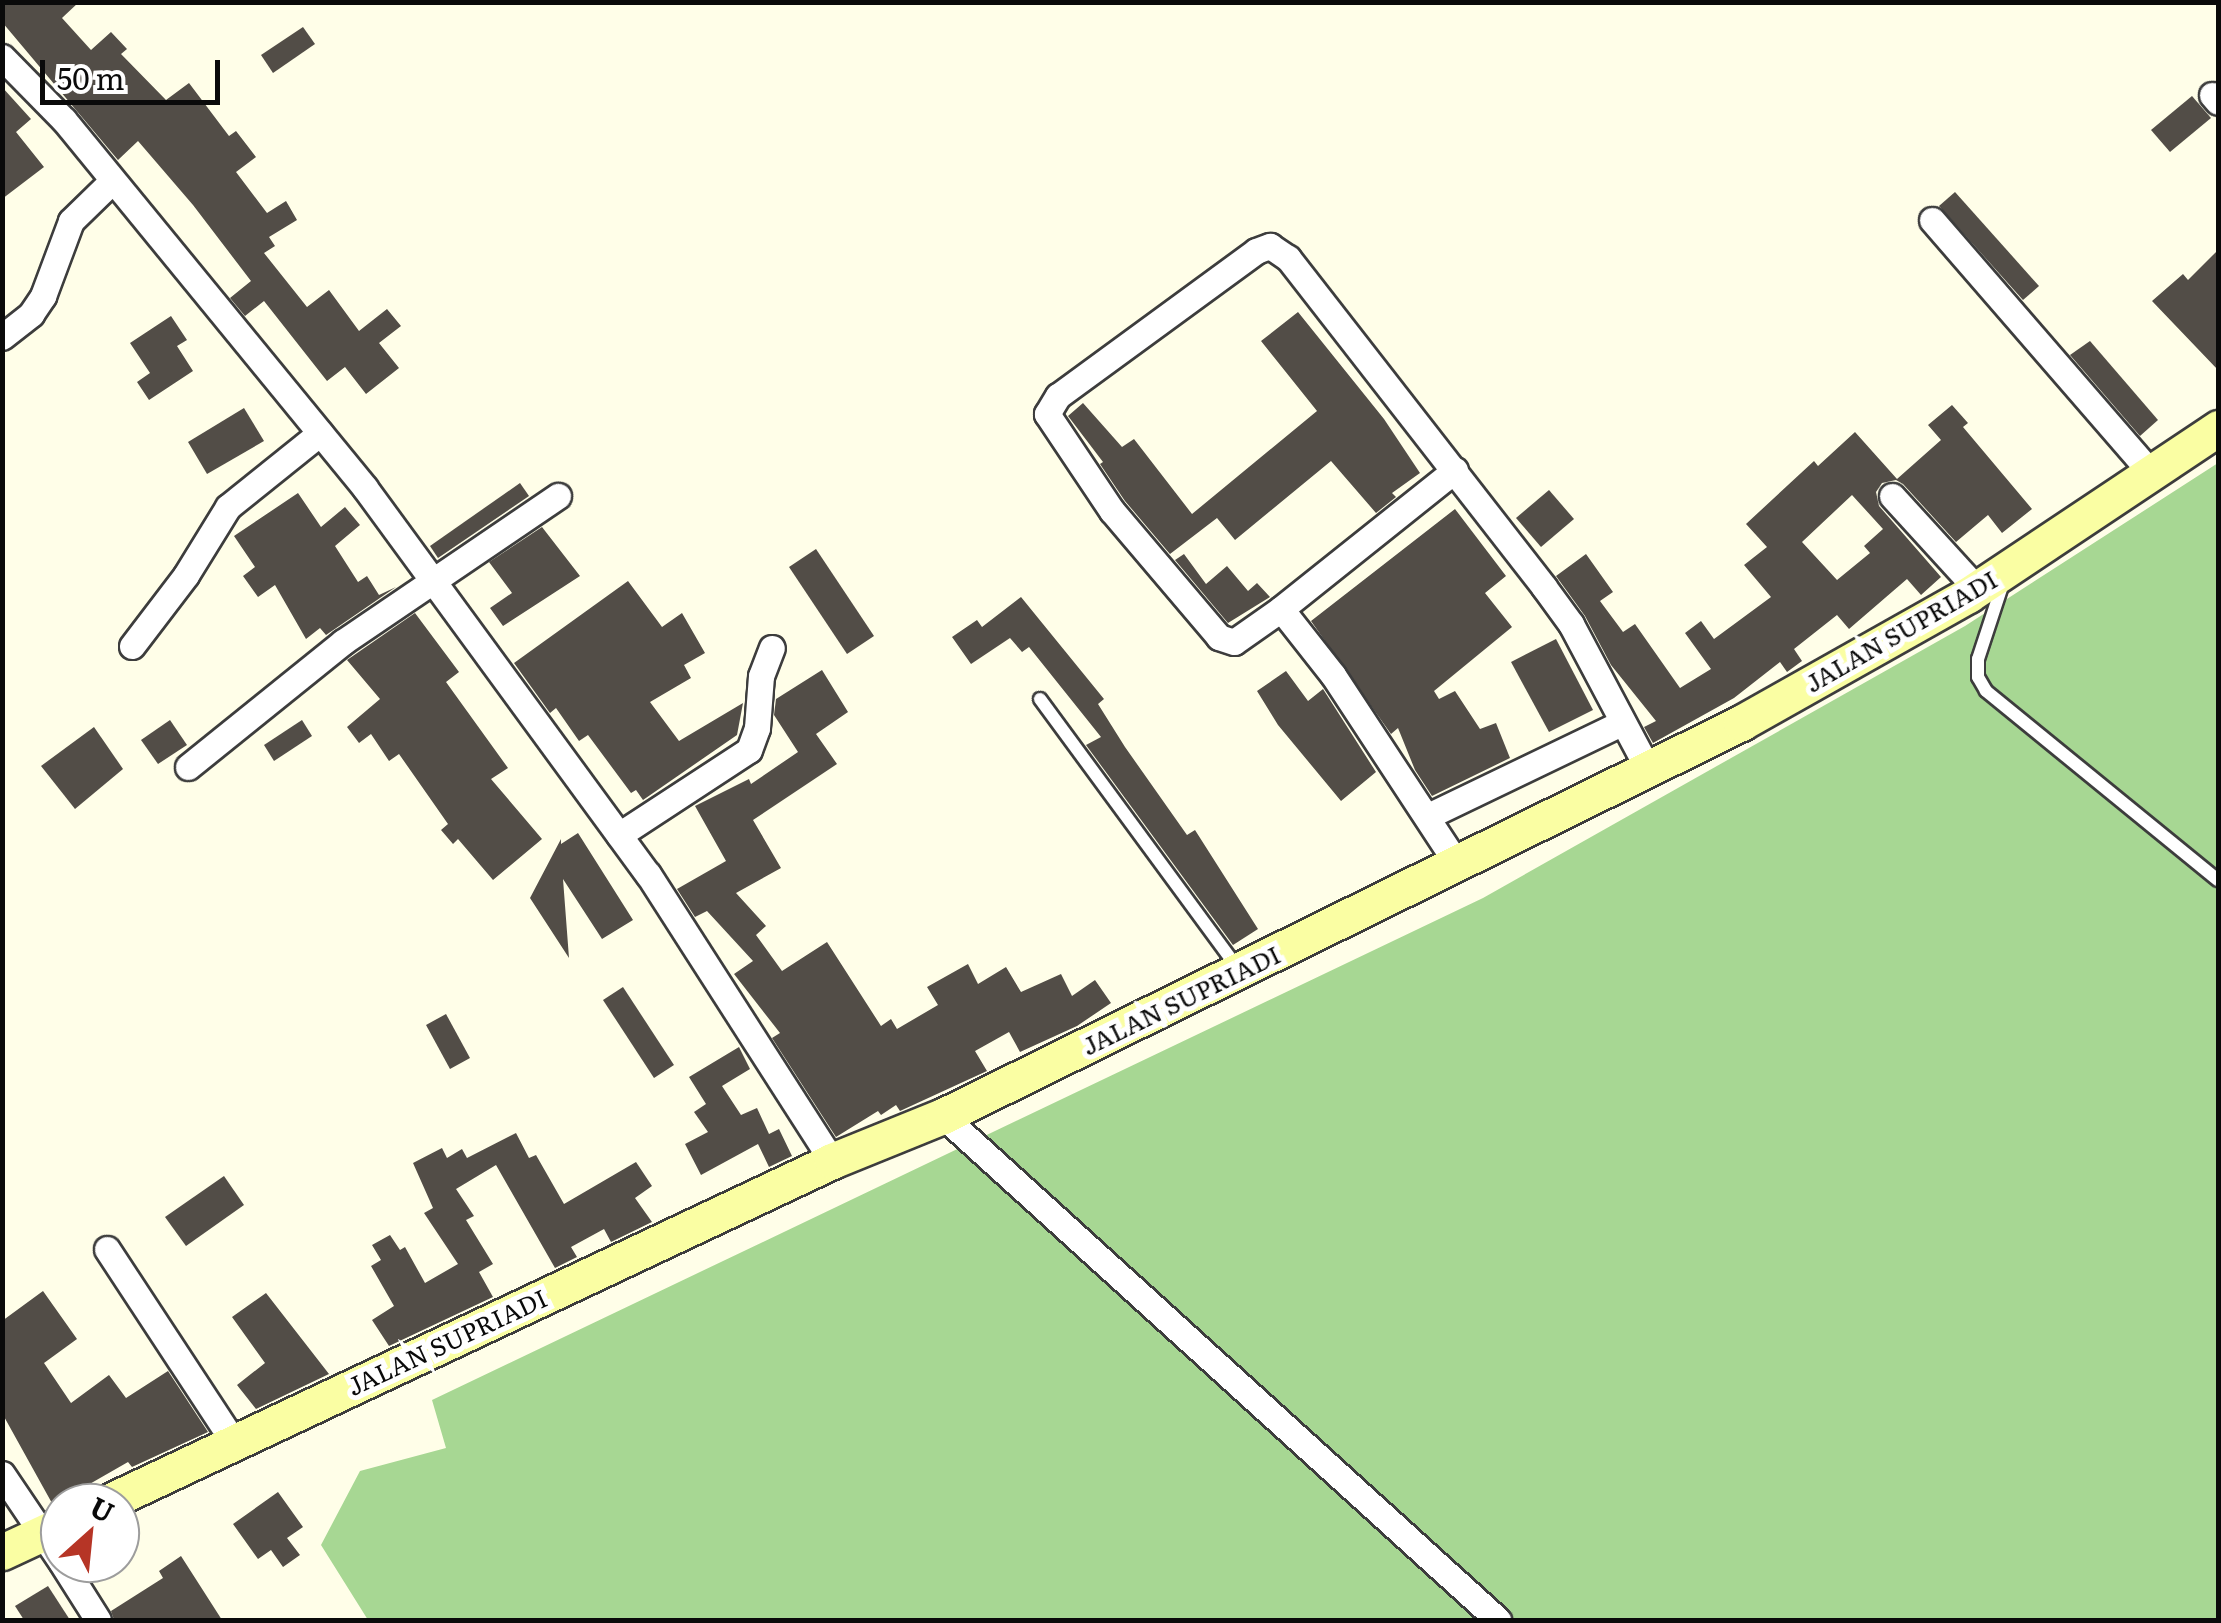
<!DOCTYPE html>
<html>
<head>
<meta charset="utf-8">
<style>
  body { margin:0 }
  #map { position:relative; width:2221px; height:1623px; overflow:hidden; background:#fffee8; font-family:Literata,serif }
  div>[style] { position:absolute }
  .forest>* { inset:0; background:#a7d793 }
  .building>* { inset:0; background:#524d47 }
  .roads { filter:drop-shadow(2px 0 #3d3d3d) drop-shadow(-2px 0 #3d3d3d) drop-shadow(0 2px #3d3d3d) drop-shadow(0 -2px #3d3d3d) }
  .lane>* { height:12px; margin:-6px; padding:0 6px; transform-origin:6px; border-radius:6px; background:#fff }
  .street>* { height:25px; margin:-12.5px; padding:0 12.5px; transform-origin:12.5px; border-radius:12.5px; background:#fff }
  .secondary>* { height:35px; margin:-17.5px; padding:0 17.5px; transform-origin:17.5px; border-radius:17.5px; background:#fafea3 }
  span { translate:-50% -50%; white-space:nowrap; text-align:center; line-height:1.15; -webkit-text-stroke:10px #fff; paint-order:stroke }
  .street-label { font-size:25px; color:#0a0a0a }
  .frame { position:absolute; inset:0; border:5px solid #0a0a0a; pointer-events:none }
  .north { position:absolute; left:40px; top:1483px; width:100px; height:100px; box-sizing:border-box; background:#fff; border:2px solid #9d9d9d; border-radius:50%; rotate:27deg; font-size:28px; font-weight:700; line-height:40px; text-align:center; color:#0a0a0a }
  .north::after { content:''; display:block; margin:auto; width:35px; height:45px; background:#b63526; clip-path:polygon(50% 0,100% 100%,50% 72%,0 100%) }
  .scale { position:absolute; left:40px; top:60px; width:180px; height:45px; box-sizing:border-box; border:5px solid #0a0a0a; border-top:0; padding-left:12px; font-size:30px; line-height:35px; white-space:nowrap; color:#0a0a0a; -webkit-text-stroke:8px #fff; paint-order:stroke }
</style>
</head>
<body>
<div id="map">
  <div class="forest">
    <i style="clip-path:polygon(2218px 463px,2218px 1620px,368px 1620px,321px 1545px,360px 1471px,446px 1448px,432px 1400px,1483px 898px,1965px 626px)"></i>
  </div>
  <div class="building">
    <i style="clip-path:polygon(2px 2px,79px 2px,62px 18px,91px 50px,111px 32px,127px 49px,121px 54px,166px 100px,189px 83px,229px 136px,236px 131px,256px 157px,236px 172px,267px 213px,286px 201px,297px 220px,269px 237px,275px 246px,264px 253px,307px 307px,329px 290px,359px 331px,387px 309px,401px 326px,379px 343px,399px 368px,366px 394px,345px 367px,327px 381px,264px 301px,245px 316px,230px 298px,251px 281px,193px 205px,138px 141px,118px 160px,2px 22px)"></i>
    <i style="clip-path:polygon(303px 27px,315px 44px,273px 73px,261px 55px)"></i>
    <i style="clip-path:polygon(2px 87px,31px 119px,16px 132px,44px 167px,2px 199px)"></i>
    <i style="clip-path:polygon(2192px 96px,2211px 118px,2170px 152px,2151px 130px)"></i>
    <i style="clip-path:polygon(1955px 192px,2039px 286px,2023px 300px,1939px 206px)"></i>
    <i style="clip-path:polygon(2218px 250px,2218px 370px,2152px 301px,2183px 274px,2188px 280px)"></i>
    <i style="clip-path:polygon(1298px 312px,1384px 419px,1420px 473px,1392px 493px,1396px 497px,1376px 513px,1331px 461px,1235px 540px,1217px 518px,1170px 554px,1125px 501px,1100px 464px,1103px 462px,1068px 416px,1083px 403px,1122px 447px,1134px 439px,1192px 514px,1317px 411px,1261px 341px)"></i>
    <i style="clip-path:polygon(171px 316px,187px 340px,177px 346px,193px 371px,149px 400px,137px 382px,150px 373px,130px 343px)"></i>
    <i style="clip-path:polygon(2090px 341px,2158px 420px,2140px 436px,2070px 355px)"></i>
    <i style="clip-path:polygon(evenodd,1952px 405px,1968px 423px,1963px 427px,2032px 509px,2002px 533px,1988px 515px,1956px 542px,1903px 484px,1896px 480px,1882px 483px,1876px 492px,1879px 506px,1941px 577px,1921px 595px,1907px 579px,1849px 629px,1837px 615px,1794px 649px,1802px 661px,1787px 672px,1780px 662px,1734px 698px,1653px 743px,1644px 727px,1656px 721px,1611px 665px,1585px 616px,1556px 576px,1586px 554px,1613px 592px,1600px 601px,1623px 632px,1635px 624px,1680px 688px,1711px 669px,1685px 633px,1701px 621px,1714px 639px,1771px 597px,1744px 565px,1767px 547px,1746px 524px,1814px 461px,1818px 466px,1855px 432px,1897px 479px,1941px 440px,1928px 425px,1952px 405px,1852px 495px,1883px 529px,1864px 546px,1870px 553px,1837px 580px,1802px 542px,1852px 495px)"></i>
    <i style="clip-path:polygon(244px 408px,264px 441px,207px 474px,188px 442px)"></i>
    <i style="clip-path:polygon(520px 483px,529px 496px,438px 558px,430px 546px)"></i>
    <i style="clip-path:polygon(1549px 490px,1574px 519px,1541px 547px,1516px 518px)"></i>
    <i style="clip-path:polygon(298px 493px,321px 527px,345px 507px,360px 525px,335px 546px,358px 582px,367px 576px,379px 595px,396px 587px,326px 635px,320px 628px,306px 639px,275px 585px,258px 597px,243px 576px,255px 567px,234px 536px)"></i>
    <i style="clip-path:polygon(1455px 509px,1506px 576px,1485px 593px,1512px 627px,1434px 691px,1439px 699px,1455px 691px,1480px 729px,1496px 723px,1510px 758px,1432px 796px,1415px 770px,1398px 728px,1391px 734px,1311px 621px)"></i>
    <i style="clip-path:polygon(542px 527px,580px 576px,503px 626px,490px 608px,512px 593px,489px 562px)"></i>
    <i style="clip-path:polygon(816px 549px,874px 636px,847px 654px,789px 567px)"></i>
    <i style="clip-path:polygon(1184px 554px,1206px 584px,1227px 566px,1248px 591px,1257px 583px,1270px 597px,1228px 623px,1175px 560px)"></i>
    <i style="clip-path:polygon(628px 581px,662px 627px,682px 613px,705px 653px,684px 665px,691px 678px,650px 702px,679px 741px,743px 703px,737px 735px,643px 800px,636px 790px,631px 793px,588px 735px,579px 741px,556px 708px,550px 713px,514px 663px)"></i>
    <i style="clip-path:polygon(1021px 597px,1104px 699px,1098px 704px,1125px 747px,1187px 835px,1195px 830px,1258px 929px,1233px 945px,1086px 745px,1101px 737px,1029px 647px,1022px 652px,1010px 638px,971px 664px,952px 637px,977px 620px,982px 627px)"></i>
    <i style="clip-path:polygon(415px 613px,459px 672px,446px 682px,508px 768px,491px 779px,542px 839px,493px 880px,458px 839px,453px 844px,441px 830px,448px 824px,399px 754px,389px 761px,371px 734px,359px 743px,347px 727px,380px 699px,347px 660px)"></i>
    <i style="clip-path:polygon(1556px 639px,1593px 710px,1549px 732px,1511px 662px)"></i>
    <i style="clip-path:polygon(822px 670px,848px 712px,816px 734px,837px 764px,753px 820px,781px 868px,736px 893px,766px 926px,756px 935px,782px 971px,827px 942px,881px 1026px,891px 1019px,897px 1029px,938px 1005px,927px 987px,968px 964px,978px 984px,1006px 967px,1021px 992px,1061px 974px,1072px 996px,1095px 980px,1111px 1003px,1077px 1026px,1020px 1052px,1009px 1032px,975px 1051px,987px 1071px,900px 1111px,896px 1105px,881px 1115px,878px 1111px,836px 1137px,772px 1038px,780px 1033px,734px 974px,753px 961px,707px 911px,695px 917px,677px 889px,726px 861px,695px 806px,749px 779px,751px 784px,798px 752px,774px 715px,776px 699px)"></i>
    <i style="clip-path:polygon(1286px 671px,1308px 701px,1323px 689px,1376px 772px,1341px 801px,1278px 725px,1257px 691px)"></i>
    <i style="clip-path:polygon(170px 720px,187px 745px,158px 764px,141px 740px)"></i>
    <i style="clip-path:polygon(302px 720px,312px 736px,274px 761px,264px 745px)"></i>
    <i style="clip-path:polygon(94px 727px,123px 769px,75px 809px,41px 766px)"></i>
    <i style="clip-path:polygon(578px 833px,633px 920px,602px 939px,563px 879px,569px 958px,530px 898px,561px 839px,561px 844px)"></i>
    <i style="clip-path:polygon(623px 987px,674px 1065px,654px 1078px,603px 1000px)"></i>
    <i style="clip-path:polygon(446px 1014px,470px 1058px,450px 1069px,426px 1025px)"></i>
    <i style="clip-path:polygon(739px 1047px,750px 1069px,722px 1086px,741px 1115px,757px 1108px,769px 1134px,779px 1129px,792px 1156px,769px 1167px,758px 1144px,701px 1175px,685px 1144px,708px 1132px,694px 1112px,706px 1104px,689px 1077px)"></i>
    <i style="clip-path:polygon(516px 1133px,529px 1158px,536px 1155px,564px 1204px,636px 1162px,652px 1186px,635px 1198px,652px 1222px,611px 1242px,604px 1229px,571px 1247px,577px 1257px,555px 1268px,496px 1165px,456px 1189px,474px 1216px,466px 1220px,493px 1264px,479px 1272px,493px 1297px,389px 1346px,372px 1320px,394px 1306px,371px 1266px,381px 1260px,372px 1245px,390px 1235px,400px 1250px,405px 1247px,425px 1283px,458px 1264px,424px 1213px,433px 1208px,413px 1163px,442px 1148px,447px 1158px,462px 1149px,467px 1158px)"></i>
    <i style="clip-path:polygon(224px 1176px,244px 1205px,186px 1246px,165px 1217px)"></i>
    <i style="clip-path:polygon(43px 1291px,77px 1339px,44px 1363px,71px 1403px,109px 1375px,126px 1398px,168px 1371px,208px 1432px,132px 1467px,128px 1462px,53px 1505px,2px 1413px,2px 1321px)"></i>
    <i style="clip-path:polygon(266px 1293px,329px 1374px,256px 1409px,237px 1385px,265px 1363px,232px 1317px)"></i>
    <i style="clip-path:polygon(278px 1492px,303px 1527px,287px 1538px,300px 1555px,283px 1567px,271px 1550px,258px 1559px,233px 1524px)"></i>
    <i style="clip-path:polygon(181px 1556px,222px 1620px,114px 1620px,111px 1611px,163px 1578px,159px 1571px)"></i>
    <i style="clip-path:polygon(48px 1586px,70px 1620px,24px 1620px,15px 1606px)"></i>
  </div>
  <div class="roads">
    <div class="lane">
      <i style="left:2004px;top:580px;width:83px;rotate:108.2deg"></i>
      <i style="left:1978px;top:659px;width:18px;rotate:90deg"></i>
      <i style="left:1978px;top:677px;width:16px;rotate:60deg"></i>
      <i style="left:1986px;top:691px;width:299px;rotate:39.2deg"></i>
      <i style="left:1040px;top:699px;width:333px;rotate:53.7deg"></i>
    </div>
    <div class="street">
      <i style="left:2px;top:57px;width:88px;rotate:45.5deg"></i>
      <i style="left:64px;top:120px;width:475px;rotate:50.7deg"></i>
      <i style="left:365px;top:488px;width:479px;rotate:53.8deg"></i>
      <i style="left:648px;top:874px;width:341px;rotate:57.3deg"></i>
      <i style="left:2212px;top:95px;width:9px;rotate:49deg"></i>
      <i style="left:1932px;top:220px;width:335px;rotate:49.1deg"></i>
      <i style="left:2px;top:337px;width:37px;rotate:-38deg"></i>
      <i style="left:31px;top:314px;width:22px;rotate:-56deg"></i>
      <i style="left:43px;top:296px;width:80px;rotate:-69.5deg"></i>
      <i style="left:71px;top:221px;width:57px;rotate:-44.3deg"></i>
      <i style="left:1455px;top:470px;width:223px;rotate:141.4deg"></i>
      <i style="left:1281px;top:609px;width:84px;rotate:51.8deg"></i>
      <i style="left:1333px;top:675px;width:226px;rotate:56.7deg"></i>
      <i style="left:1892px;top:496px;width:126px;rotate:47.6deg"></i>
      <i style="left:1281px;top:609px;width:57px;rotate:144.9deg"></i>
      <i style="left:1234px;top:642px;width:16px;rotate:-162deg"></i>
      <i style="left:1219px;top:637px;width:165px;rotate:-130.3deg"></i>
      <i style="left:1112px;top:511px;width:117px;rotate:-123.8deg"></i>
      <i style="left:1047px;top:414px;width:21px;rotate:-59deg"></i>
      <i style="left:1058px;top:396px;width:245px;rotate:-36.2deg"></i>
      <i style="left:1256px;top:251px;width:15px;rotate:-20deg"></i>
      <i style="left:1270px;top:246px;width:22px;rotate:34deg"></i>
      <i style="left:1288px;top:258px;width:417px;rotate:52.1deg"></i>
      <i style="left:1544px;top:587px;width:46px;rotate:53.9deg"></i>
      <i style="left:1571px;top:624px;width:164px;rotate:62deg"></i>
      <i style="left:132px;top:646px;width:89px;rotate:-52.7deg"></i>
      <i style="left:186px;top:575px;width:80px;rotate:-58.3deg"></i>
      <i style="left:228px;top:507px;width:118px;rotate:-38.8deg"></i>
      <i style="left:188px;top:767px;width:199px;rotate:-38.9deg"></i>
      <i style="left:343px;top:642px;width:260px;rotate:-34.2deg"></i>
      <i style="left:1428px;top:816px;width:214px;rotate:-25.7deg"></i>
      <i style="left:619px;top:835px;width:155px;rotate:-33.2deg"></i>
      <i style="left:749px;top:750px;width:23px;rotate:-70deg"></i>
      <i style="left:757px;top:728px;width:52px;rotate:-85.6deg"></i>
      <i style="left:761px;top:676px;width:30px;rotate:-69deg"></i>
      <i style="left:943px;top:1116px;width:750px;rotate:42.24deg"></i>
      <i style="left:107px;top:1249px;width:231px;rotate:56.7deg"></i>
      <i style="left:2px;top:1474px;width:104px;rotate:56deg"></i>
      <i style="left:62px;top:1563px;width:67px;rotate:57.7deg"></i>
    </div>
    <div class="secondary">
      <i style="left:106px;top:1503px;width:803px;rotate:-25.22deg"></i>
      <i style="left:832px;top:1161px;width:120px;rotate:-22.1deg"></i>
      <i style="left:943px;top:1116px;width:890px;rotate:-26.22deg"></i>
      <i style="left:1741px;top:723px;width:261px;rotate:-29.4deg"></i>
      <i style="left:1968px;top:595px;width:301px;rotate:-33.7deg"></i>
      <i style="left:2px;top:1552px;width:64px;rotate:-25deg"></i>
    </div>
  </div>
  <div class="street-label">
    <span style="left:1901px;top:631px;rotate:-30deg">JALAN SUPRIADI</span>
    <span style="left:1181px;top:1000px;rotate:-26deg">JALAN SUPRIADI</span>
    <span style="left:447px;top:1342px;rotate:-25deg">JALAN SUPRIADI</span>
  </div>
  <div class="frame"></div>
  <div class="north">U</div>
  <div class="scale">50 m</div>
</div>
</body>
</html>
